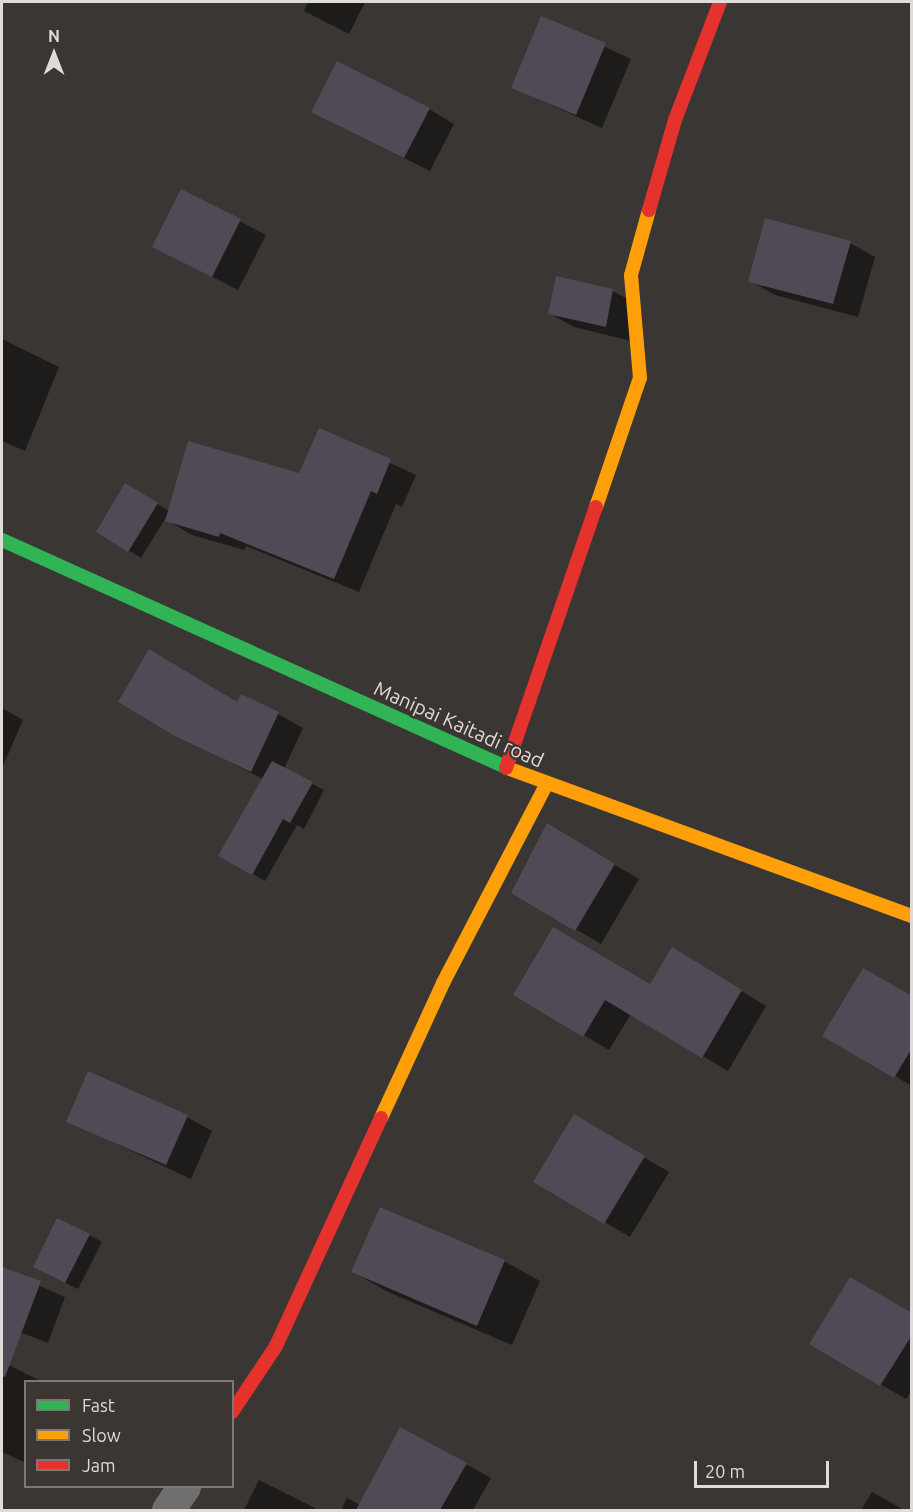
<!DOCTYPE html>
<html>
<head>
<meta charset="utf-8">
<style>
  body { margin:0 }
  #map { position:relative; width:913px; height:1512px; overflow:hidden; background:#393633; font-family:Ubuntu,sans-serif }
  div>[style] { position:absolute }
  .shadow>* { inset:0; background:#0007 }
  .building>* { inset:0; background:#524956 }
  .street>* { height:33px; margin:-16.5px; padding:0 16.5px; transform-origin:16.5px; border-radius:16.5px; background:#706f6e }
  .fast>* { height:14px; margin:-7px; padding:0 7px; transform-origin:7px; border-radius:7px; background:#30b455 }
  .slow>* { height:14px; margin:-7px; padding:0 7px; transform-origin:7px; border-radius:7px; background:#ff9f0a }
  .jam>* { height:14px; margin:-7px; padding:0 7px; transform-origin:7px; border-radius:7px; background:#e5322d }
  span { translate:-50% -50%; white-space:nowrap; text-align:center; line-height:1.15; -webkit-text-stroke:4.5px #3b3631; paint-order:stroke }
  .street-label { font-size:20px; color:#dedbd8 }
  .frame { position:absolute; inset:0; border:3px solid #dedbd8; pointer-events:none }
  .legend { position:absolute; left:24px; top:1380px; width:210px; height:108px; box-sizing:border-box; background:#3b3631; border:2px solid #7c7874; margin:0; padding:8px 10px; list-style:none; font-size:18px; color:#dedbd8 }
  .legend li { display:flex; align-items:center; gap:12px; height:30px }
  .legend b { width:30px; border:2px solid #7c7874 }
  .north { position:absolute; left:24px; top:24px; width:60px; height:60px; -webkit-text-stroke:4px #3b3631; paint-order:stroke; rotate:0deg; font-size:16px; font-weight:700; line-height:24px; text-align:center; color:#dedbd8 }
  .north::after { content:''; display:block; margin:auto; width:21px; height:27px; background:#dedbd8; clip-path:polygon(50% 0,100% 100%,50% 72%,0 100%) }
  .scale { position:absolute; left:694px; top:1461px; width:135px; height:27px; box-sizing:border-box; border:3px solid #dedbd8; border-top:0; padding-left:8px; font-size:18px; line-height:21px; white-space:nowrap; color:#dedbd8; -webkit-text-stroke:4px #3b3631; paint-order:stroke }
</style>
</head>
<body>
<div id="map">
  <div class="shadow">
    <i style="clip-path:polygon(308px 2px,365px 2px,349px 34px,304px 11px)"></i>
    <i style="clip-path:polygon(542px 18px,631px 59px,602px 128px,513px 88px)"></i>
    <i style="clip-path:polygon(429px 109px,454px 124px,430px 171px,338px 125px)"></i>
    <i style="clip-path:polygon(182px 191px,266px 235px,238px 290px,154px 247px)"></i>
    <i style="clip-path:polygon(850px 243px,875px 257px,858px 317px,775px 295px,750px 281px)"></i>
    <i style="clip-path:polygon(557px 278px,613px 291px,638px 305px,631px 341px,574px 327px,549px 313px)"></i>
    <i style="clip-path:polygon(2px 339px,59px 367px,25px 451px,2px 441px)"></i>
    <i style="clip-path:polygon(319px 430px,416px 475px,402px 507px,396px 504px,359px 592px,246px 546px,244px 550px,192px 535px,165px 519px,141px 558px,98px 532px,126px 485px,169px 511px,300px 475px)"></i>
    <i style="clip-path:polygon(238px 703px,278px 714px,303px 728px,284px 769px,324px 790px,304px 829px,297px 825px,265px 881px,220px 855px,263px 779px,176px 735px)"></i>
    <i style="clip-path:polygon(2px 708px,23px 720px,2px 768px)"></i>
    <i style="clip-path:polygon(548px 825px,639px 879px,601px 944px,513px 893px)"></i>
    <i style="clip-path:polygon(697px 964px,766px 1006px,728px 1071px,631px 1014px,609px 1050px,515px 994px,650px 986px)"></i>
    <i style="clip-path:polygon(912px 998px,912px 1086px,825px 1035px)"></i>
    <i style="clip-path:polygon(574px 1116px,669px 1172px,630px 1237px,535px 1181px)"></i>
    <i style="clip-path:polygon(187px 1117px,212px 1131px,191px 1179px,68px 1121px)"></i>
    <i style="clip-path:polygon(89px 1235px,102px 1242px,78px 1289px,47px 1274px)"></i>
    <i style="clip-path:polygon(504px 1261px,540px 1281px,512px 1345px,388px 1292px,353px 1272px)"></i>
    <i style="clip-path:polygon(2px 1269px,65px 1297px,48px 1343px,2px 1325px)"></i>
    <i style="clip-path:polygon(912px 1315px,912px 1390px,906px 1399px,811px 1344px)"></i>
    <i style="clip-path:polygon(2px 1362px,43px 1382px,26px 1382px,26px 1463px,2px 1452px)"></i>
    <i style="clip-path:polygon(466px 1464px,491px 1478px,473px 1510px,418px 1510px,396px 1499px)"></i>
    <i style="clip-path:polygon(259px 1480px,319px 1510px,244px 1510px)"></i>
    <i style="clip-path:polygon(872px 1492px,897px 1506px,904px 1510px,861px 1510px)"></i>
    <i style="clip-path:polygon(347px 1498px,369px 1510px,341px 1510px)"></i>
  </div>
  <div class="building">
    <i style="clip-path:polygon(541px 16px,606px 43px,576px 115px,511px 88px)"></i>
    <i style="clip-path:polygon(337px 61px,430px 108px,404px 158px,311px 112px)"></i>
    <i style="clip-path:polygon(181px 189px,241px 219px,212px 277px,152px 247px)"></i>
    <i style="clip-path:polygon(765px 218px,851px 241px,833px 304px,748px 282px)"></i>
    <i style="clip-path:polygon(556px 276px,613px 289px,606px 327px,548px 314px)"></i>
    <i style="clip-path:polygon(319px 428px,391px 459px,377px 494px,371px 491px,334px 579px,220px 533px,219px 537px,165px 521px,188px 441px,299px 473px)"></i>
    <i style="clip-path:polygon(125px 483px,158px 503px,128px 552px,96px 532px)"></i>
    <i style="clip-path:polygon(149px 649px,237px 702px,241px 694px,279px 712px,251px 772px,175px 736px,118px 702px)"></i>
    <i style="clip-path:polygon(272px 761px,313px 782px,290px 823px,283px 819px,252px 875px,218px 856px)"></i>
    <i style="clip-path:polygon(547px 823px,615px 864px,575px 931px,511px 893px)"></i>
    <i style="clip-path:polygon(553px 927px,650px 984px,672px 947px,742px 990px,702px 1058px,605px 1000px,583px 1037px,513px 995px)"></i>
    <i style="clip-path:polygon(863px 968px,912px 996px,912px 1048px,894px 1078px,822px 1036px)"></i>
    <i style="clip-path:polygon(88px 1071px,188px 1115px,166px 1165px,66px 1122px)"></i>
    <i style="clip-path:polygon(574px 1114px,645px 1156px,604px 1224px,533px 1182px)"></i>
    <i style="clip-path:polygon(380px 1207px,505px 1260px,477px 1326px,351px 1272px)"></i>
    <i style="clip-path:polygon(57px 1218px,90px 1234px,65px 1283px,33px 1267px)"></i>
    <i style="clip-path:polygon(2px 1267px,41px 1281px,5px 1377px,2px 1376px)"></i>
    <i style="clip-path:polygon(850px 1277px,912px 1313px,912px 1335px,880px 1386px,809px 1344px)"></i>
    <i style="clip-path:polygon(400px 1427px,467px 1463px,440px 1510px,356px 1510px)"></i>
  </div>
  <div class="street">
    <i style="left:168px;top:1510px;width:29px;rotate:-56deg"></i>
  </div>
  <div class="fast">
    <i style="left:2px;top:540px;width:557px;rotate:24.27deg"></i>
  </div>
  <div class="slow">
    <i style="left:596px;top:507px;width:136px;rotate:-71.2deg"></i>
    <i style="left:640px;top:378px;width:103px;rotate:-95deg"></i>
    <i style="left:631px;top:275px;width:67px;rotate:-74.5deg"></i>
    <i style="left:510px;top:769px;width:428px;rotate:20.1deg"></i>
    <i style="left:381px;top:1118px;width:149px;rotate:-65.3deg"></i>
    <i style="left:443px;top:983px;width:225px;rotate:-62.5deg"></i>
  </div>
  <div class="jam">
    <i style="left:649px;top:210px;width:94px;rotate:-73.9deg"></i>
    <i style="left:675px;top:120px;width:126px;rotate:-69.1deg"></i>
    <i style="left:506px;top:768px;width:276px;rotate:-71deg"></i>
    <i style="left:232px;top:1412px;width:79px;rotate:-56.3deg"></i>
    <i style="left:276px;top:1346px;width:251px;rotate:-65.3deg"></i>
  </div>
  <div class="street-label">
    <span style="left:459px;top:724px;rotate:24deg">Manipai Kaitadi road</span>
  </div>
  <div class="frame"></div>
  <ul class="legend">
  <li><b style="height:8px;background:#30b455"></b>Fast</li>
  <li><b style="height:8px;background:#ff9f0a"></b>Slow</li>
  <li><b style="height:8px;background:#e5322d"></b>Jam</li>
  </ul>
  <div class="north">N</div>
  <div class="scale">20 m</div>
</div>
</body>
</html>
